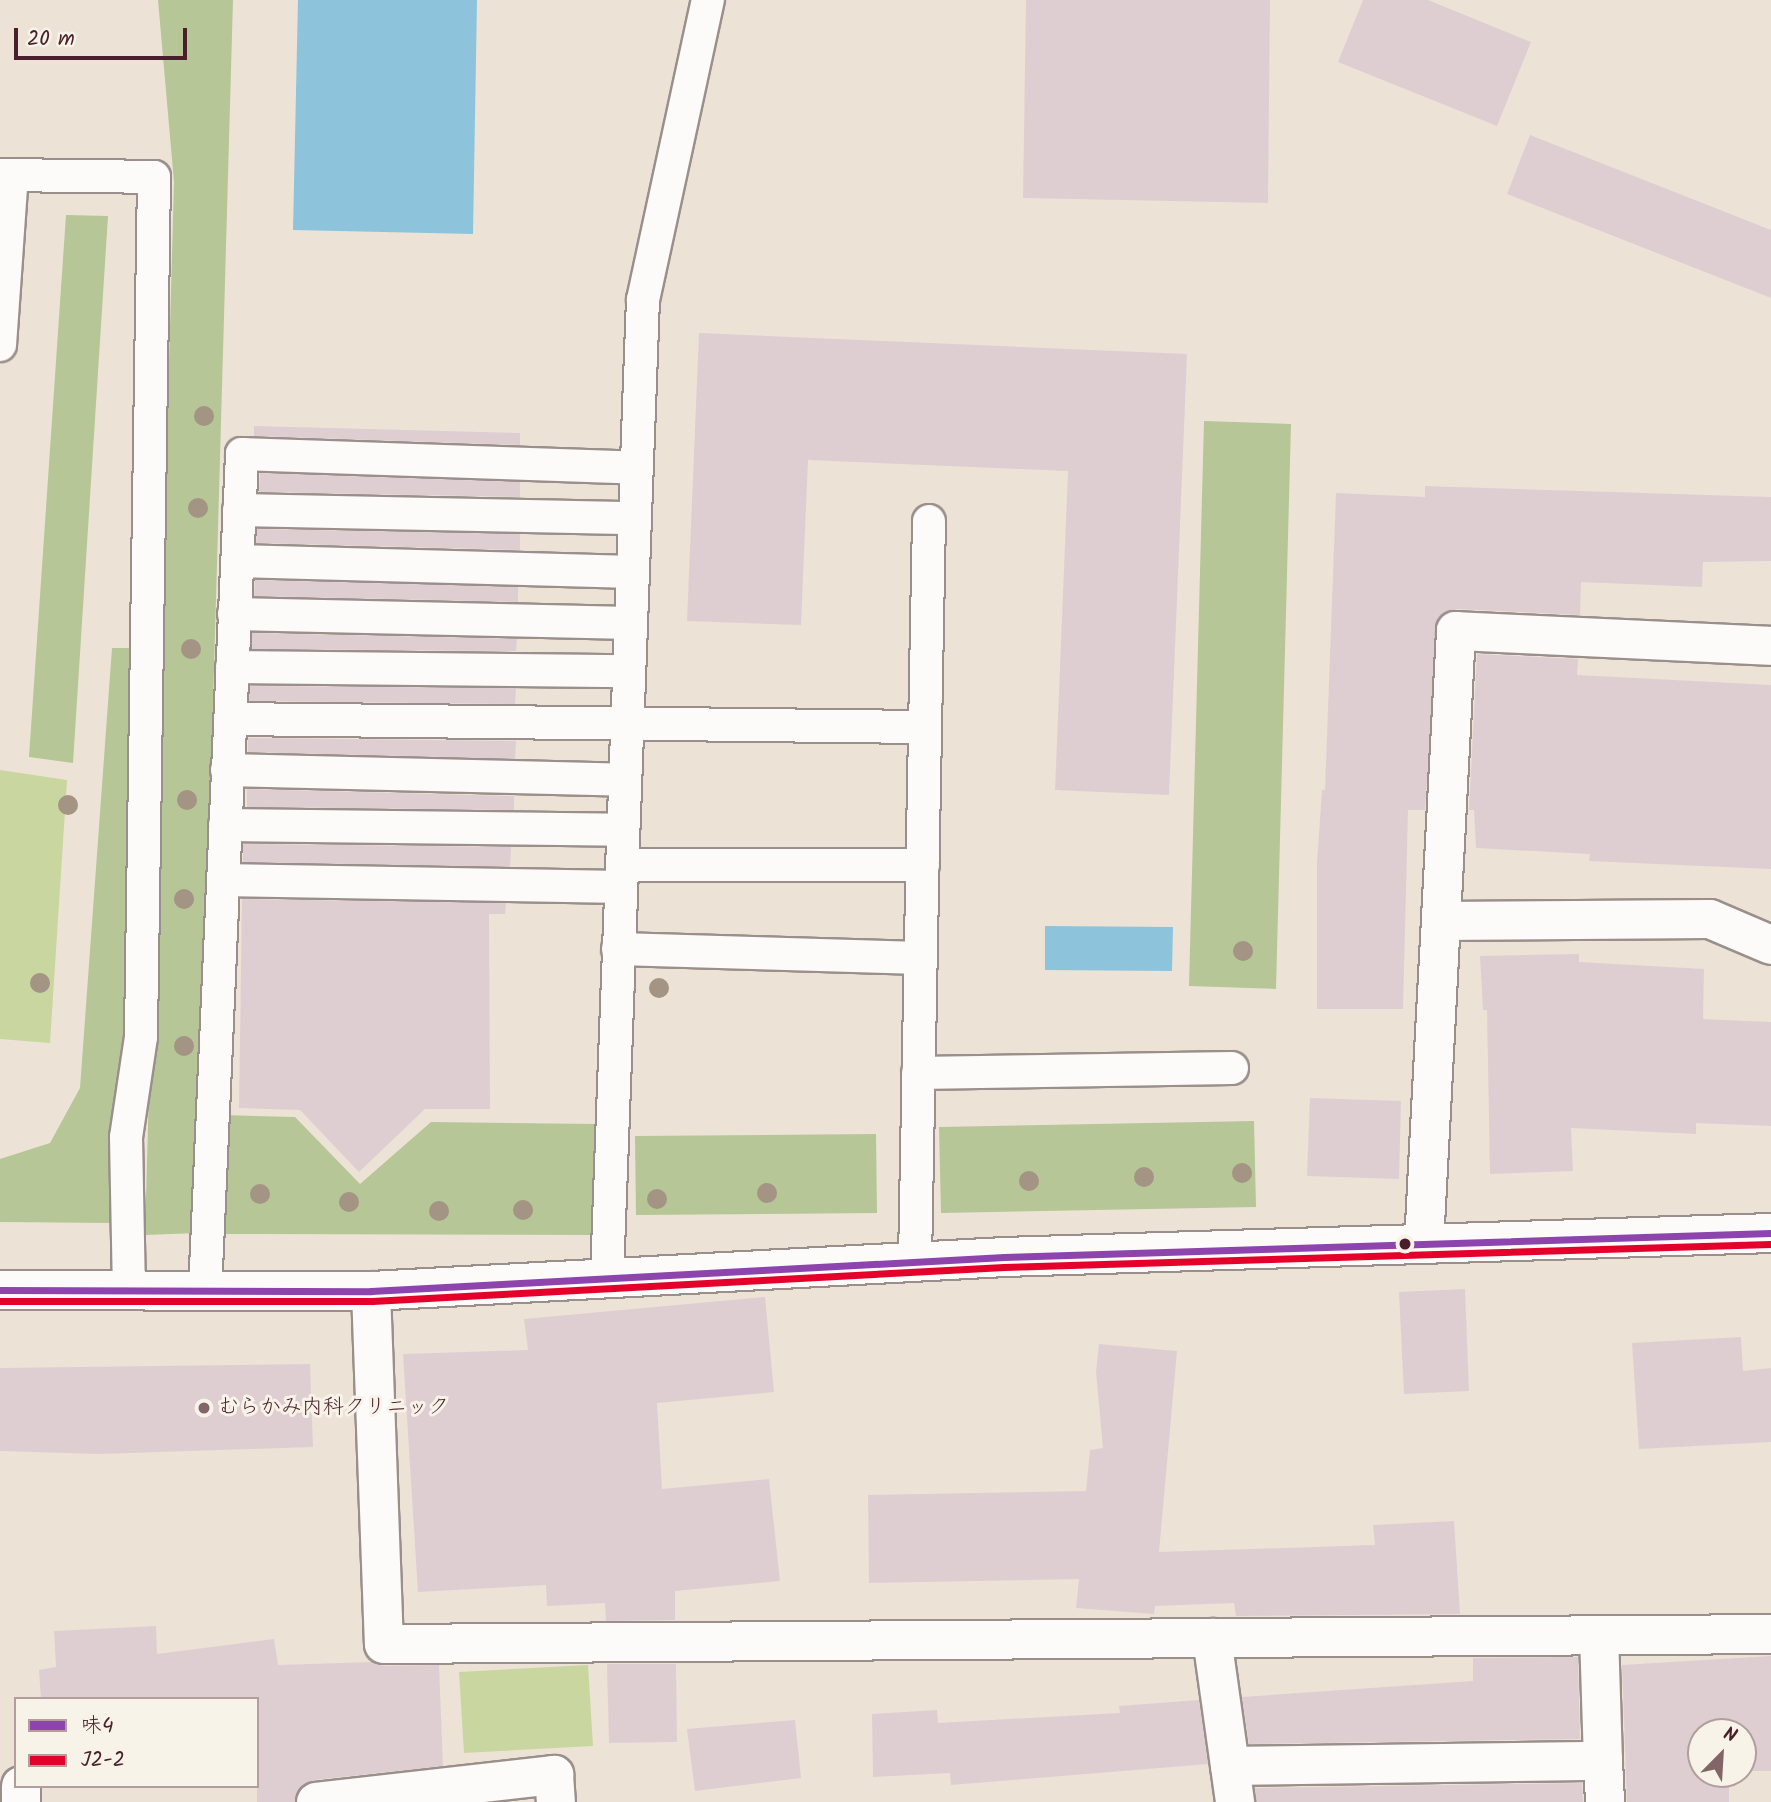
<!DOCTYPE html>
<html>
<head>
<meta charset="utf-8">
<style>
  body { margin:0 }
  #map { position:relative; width:1771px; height:1802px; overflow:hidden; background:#ece3d6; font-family:Kalam,"Klee One",sans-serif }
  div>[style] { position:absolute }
  .green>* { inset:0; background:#cad69f }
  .forest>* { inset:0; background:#b6c697 }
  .water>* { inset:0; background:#8dc4dc }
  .building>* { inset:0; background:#deced2 }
  .roads { filter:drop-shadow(2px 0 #9a8f8a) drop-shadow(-2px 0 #9a8f8a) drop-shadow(0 2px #9a8f8a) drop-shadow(0 -2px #9a8f8a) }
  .service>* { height:32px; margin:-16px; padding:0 16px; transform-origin:16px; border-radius:16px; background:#fcfbf9 }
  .minor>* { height:38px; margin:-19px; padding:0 19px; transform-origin:19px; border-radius:19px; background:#fcfbf9 }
  .bus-1>* { height:7px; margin:-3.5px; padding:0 3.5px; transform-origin:3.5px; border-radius:3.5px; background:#8e44ad }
  .bus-2>* { height:7px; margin:-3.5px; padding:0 3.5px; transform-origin:3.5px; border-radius:3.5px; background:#e4002b }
  .trees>* { width:20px; height:20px; margin:-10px; border-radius:50%; background:#a39484 }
  .dots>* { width:19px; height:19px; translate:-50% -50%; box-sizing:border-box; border:4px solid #f7f3e8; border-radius:50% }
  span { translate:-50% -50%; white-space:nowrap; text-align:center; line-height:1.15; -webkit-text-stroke:6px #f7f3e8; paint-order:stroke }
  .poi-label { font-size:21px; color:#4a1f2b }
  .left { translate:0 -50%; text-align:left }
  .legend { position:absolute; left:14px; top:1697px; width:245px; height:91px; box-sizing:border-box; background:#f7f3e8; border:2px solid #b29e9c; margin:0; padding:9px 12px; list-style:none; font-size:21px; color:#4a1f2b }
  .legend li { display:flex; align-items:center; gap:14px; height:35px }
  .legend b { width:35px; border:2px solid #b29e9c }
  .north { position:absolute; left:1687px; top:1718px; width:70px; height:70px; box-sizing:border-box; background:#f7f3e8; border:2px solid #b29e9c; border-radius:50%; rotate:24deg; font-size:19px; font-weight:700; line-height:28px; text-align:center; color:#4a1f2b }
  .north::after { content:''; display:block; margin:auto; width:24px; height:32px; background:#836467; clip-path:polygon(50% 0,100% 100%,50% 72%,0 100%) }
  .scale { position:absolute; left:14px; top:28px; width:173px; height:32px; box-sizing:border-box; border:4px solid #4a1f2b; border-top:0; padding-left:9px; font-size:21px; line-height:24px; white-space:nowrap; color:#4a1f2b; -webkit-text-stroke:5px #f7f3e8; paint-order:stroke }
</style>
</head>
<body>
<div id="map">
  <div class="green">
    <i style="clip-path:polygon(0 770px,67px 780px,50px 1043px,0 1039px)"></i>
    <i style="clip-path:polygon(588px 1665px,593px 1746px,464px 1753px,459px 1672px)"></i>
  </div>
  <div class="forest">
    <i style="clip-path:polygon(158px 0,233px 0,198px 1233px,145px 1235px,174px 182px)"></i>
    <i style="clip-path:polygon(66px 215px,108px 216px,73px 763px,29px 757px)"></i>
    <i style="clip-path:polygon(1204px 421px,1291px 424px,1276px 989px,1189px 986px)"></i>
    <i style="clip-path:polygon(112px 648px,135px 648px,128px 1038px,112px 1144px,112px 1223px,0 1222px,0 1159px,50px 1143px,80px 1088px)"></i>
    <i style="clip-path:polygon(222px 1115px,295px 1117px,360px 1184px,431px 1122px,597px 1124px,597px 1235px,221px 1234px)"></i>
    <i style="clip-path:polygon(1254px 1121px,1256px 1207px,941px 1213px,939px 1127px)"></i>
    <i style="clip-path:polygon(876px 1134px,877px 1213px,636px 1215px,635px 1136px)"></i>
  </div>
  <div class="water">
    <i style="clip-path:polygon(298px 0,477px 0,473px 234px,293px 230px)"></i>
    <i style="clip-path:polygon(1045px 926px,1173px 927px,1172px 971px,1045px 970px)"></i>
  </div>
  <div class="building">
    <i style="clip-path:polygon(1026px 0,1270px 0,1268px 203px,1023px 198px)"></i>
    <i style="clip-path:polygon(1363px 0,1428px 0,1531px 42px,1497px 126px,1338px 62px)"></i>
    <i style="clip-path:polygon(1530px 135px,1771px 230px,1771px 298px,1507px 194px)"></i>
    <i style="clip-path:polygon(699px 333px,1187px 354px,1169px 795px,1055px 790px,1068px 471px,808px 460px,801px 625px,687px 621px)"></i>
    <i style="clip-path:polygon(254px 426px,520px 433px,520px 445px,254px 436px)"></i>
    <i style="clip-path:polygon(260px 473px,520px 482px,520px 497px,259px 492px)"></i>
    <i style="clip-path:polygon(1425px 486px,1771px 497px,1771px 561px,1703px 562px,1702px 587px,1581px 582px,1580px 615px,1457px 609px,1438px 619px,1425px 810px,1408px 810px,1403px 1009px,1317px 1009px,1317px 863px,1322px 790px,1325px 790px,1336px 493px,1425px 497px)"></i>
    <i style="clip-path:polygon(257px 529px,520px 534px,520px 550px,256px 543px)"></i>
    <i style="clip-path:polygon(255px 580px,518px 587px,518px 602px,254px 596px)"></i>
    <i style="clip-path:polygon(252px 633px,517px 639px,516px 651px,252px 649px)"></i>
    <i style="clip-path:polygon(1477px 654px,1578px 659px,1577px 675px,1771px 685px,1771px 869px,1589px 861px,1590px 854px,1476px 848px,1474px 810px,1469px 810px)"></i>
    <i style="clip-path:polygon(250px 686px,516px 688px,515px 704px,249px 701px)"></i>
    <i style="clip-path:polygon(248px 738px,516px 741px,515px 759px,248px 752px)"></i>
    <i style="clip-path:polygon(247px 789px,514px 796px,514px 810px,247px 807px)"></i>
    <i style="clip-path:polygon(243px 844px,511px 847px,510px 867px,243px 862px)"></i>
    <i style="clip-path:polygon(242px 899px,506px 903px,505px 914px,489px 914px,490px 1109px,425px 1109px,359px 1172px,300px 1110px,239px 1108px)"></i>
    <i style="clip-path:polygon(1579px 954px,1579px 962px,1704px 969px,1703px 1019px,1771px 1022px,1771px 1126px,1696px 1123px,1696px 1134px,1571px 1128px,1573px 1171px,1490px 1174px,1487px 1010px,1483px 1010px,1480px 956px)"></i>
    <i style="clip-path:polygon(1310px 1098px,1401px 1101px,1399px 1179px,1307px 1176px)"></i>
    <i style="clip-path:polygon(1465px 1289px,1469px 1391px,1404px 1394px,1399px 1292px)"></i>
    <i style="clip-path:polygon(765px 1297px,774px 1392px,657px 1403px,662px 1489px,769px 1479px,780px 1581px,675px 1591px,675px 1620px,606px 1621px,605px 1603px,547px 1606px,546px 1585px,418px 1592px,403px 1354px,528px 1350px,524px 1319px)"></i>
    <i style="clip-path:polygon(1741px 1337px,1743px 1371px,1771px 1368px,1771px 1442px,1639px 1449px,1632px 1343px)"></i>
    <i style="clip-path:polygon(1099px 1344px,1177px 1351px,1159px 1552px,1375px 1545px,1373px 1525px,1454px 1521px,1460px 1614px,1236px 1616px,1234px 1603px,1155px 1606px,1154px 1614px,1076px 1608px,1079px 1579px,869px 1583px,868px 1495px,1086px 1491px,1090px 1450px,1103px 1448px,1096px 1372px)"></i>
    <i style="clip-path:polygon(310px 1364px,313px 1447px,99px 1454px,0 1451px,0 1368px)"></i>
    <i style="clip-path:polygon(156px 1626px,157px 1654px,274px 1639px,278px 1665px,372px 1662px,384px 1666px,439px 1665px,443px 1766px,314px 1780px,303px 1785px,295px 1802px,257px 1802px,257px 1699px,41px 1699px,39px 1670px,56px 1667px,54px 1631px)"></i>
    <i style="clip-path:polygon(1771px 1656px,1771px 1771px,1743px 1771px,1743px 1732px,1701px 1732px,1701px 1774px,1729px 1774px,1729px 1802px,1627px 1802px,1622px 1665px)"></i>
    <i style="clip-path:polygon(1578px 1657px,1580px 1739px,1249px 1744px,1242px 1697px,1473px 1681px,1473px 1658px)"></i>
    <i style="clip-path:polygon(607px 1664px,676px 1664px,677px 1742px,609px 1743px)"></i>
    <i style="clip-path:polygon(1199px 1700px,1208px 1764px,951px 1785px,950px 1773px,873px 1777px,872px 1714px,937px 1710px,938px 1723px,1120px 1713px,1119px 1706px)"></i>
    <i style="clip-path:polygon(795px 1720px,801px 1778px,695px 1791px,687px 1729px)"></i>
    <i style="clip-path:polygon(1582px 1783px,1583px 1802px,1256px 1802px,1255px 1788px)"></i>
  </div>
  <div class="roads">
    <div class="service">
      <i style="left:0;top:175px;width:154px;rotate:0.7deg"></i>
      <i style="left:154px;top:177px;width:860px;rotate:90.87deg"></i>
      <i style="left:141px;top:1037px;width:101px;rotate:98.5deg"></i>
      <i style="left:126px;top:1137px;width:156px;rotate:88.9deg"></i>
      <i style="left:0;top:345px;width:170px;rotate:-86deg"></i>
      <i style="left:239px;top:510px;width:396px;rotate:1.2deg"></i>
      <i style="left:237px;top:561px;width:396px;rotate:1.6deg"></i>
      <i style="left:234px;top:614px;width:397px;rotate:1.3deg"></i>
      <i style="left:232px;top:667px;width:397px;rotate:0.6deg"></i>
      <i style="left:230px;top:719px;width:695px;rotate:0.66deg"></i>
      <i style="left:227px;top:770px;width:398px;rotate:1.4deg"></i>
      <i style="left:225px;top:825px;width:398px;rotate:0.7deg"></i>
      <i style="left:622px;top:865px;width:301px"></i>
      <i style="left:223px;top:880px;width:398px;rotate:1deg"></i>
      <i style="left:618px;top:949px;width:303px;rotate:1.7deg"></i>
      <i style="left:918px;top:1073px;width:314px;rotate:-0.9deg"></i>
      <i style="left:915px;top:1261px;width:740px;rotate:-88.92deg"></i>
      <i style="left:607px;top:1276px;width:977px;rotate:-87.89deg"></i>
      <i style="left:643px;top:300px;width:307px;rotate:-77.8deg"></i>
      <i style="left:205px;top:1292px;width:839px;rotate:-87.47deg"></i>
      <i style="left:242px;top:454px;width:395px;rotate:2deg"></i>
    </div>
    <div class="minor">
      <i style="left:1441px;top:921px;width:269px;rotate:-0.4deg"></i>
      <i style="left:1710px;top:919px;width:66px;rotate:23.1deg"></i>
      <i style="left:1424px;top:1244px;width:614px;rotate:-87.01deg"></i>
      <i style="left:1456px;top:631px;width:315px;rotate:2.7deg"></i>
      <i style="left:0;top:1290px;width:371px;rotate:0.2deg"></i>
      <i style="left:371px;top:1291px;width:634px;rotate:-3.07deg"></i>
      <i style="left:1004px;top:1257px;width:767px;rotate:-1.79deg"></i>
      <i style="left:371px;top:1291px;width:353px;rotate:87.9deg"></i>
      <i style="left:384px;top:1644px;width:1387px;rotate:-0.41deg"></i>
      <i style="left:1212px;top:1638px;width:166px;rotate:82deg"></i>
      <i style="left:1603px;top:1761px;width:41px;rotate:87.2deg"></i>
      <i style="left:1230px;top:1766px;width:373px;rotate:-0.8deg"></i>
      <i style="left:1603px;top:1761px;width:126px;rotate:-91.8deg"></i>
      <i style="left:21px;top:1786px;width:16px;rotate:90deg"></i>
      <i style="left:316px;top:1802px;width:240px;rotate:-6.5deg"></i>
      <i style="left:554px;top:1775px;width:27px;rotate:86deg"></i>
    </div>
  </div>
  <div class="bus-1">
    <i style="left:0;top:1290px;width:371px;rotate:0.2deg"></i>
    <i style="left:371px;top:1291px;width:634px;rotate:-3.07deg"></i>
    <i style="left:1004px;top:1257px;width:767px;rotate:-1.79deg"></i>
  </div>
  <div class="bus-2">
    <i style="left:0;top:1301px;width:372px"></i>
    <i style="left:372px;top:1301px;width:633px;rotate:-3.08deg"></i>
    <i style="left:1004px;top:1267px;width:767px;rotate:-1.72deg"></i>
  </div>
  <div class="trees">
    <i style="left:204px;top:416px"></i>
    <i style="left:198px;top:508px"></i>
    <i style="left:191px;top:649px"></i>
    <i style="left:187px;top:800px"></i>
    <i style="left:68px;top:805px"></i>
    <i style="left:184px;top:899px"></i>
    <i style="left:1243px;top:951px"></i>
    <i style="left:40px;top:983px"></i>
    <i style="left:659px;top:988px"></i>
    <i style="left:184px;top:1046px"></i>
    <i style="left:1242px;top:1173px"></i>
    <i style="left:1144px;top:1177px"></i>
    <i style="left:1029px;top:1181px"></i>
    <i style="left:767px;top:1193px"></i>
    <i style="left:260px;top:1194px"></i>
    <i style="left:657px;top:1199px"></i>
    <i style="left:349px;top:1202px"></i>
    <i style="left:523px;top:1210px"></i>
    <i style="left:439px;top:1211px"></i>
  </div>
  <div class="dots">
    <i style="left:1405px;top:1244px;background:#4a1f2b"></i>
    <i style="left:204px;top:1408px;background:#836467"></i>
  </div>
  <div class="poi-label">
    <span class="left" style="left:218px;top:1408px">むらかみ内科クリニック</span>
  </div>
  <ul class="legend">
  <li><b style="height:9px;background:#8e44ad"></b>味4</li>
  <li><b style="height:9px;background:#e4002b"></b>J2-2</li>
  </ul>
  <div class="north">N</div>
  <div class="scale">20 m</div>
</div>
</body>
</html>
